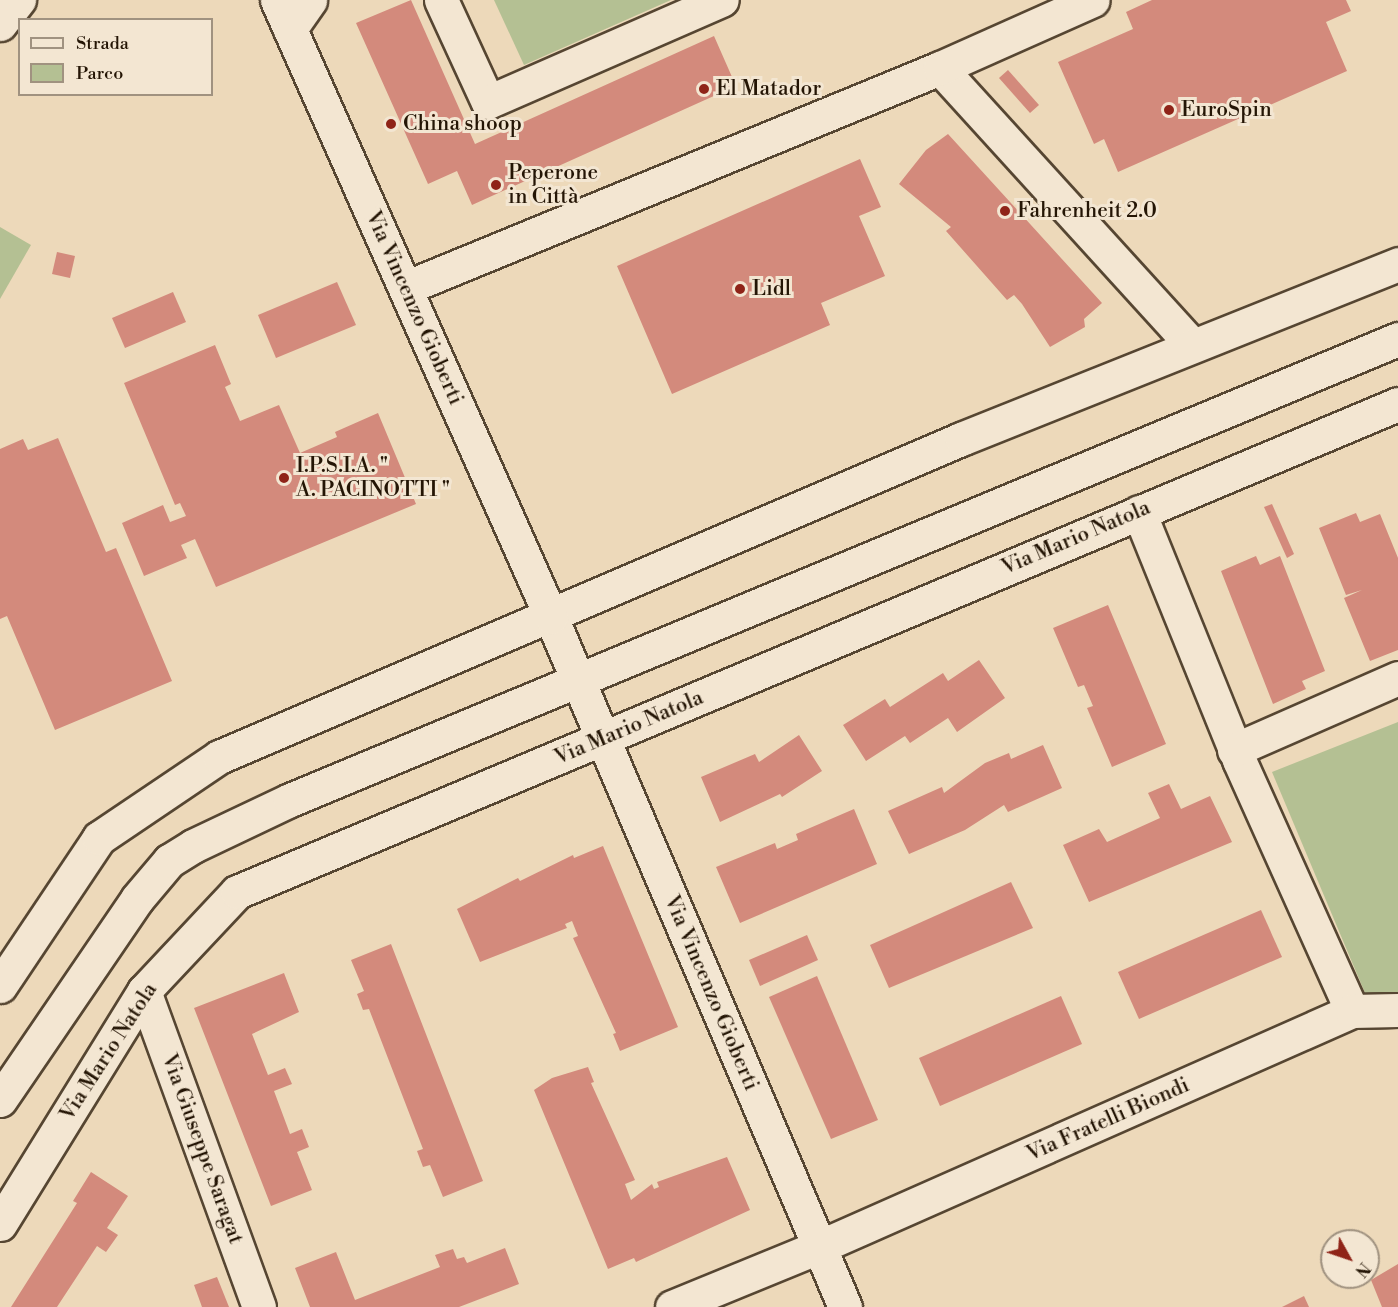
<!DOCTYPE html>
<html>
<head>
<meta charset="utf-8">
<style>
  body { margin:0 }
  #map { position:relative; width:1398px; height:1307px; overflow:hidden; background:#edd9ba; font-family:"Libre Bodoni",serif }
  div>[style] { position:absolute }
  .green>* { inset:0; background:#b4c093 }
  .building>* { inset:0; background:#d38a7c }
  .roads { filter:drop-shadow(2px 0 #564632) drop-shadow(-2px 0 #564632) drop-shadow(0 2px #564632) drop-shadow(0 -2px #564632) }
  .minor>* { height:33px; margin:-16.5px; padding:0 16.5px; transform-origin:16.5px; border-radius:16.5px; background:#f3e6d2 }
  .tertiary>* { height:33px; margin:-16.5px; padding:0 16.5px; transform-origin:16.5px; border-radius:16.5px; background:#f3e6d2 }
  .secondary>* { height:33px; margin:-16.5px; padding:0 16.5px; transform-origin:16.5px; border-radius:16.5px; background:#f3e6d2 }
  .dots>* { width:16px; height:16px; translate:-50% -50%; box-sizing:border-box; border:3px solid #f3e6d2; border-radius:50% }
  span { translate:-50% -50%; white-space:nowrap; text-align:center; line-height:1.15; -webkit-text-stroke:6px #f3e6d2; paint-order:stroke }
  .poi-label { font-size:21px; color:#241505 }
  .left { translate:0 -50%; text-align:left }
  .street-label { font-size:21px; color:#241505 }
  .legend { position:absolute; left:18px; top:18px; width:195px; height:78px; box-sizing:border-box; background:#f3e6d2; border:2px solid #a09280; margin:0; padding:8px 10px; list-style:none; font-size:18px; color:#241505 }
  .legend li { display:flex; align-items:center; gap:12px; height:30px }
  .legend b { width:30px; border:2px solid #a09280 }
  .north { position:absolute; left:1320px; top:1229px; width:60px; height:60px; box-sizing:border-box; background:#f3e6d2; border:2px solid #a09280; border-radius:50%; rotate:130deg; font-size:16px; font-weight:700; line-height:24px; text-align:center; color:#241505 }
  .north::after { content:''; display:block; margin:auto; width:21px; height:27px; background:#8f2418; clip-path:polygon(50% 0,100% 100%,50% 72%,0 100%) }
</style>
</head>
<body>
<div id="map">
  <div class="green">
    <i style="clip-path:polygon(494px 0,671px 0,524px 65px)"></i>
    <i style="clip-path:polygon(0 227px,31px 245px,0 299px)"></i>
    <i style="clip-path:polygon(1398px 722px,1398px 997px,1365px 993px,1272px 772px)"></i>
  </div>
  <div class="building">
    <i style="clip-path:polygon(411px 0,475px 144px,714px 36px,736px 86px,472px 205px,457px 171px,428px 184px,356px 23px)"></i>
    <i style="clip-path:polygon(1152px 0,1346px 0,1351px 11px,1326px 22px,1347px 71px,1118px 172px,1104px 139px,1094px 144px,1058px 62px,1133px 29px,1126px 12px)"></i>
    <i style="clip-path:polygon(1008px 70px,1039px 105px,1030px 113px,999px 78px)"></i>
    <i style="clip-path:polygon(948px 134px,1102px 303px,1084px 319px,1085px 327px,1050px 347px,1022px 304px,1014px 295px,1007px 300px,946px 231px,951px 227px,899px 184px,926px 150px)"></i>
    <i style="clip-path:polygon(860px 159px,881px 207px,859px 216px,885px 276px,821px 303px,830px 325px,672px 394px,617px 266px)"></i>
    <i style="clip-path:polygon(57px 252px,75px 256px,70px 278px,52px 274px)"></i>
    <i style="clip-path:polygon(337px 282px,356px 325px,276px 358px,258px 315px)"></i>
    <i style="clip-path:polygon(173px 292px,186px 322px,125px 348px,112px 318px)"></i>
    <i style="clip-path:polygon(215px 345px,231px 384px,225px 387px,240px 421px,279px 405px,300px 453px,337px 437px,335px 432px,378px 413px,416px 504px,216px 587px,195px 539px,181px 545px,187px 558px,144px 576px,122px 523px,163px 505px,170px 522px,186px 516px,180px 503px,175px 505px,124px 383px)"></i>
    <i style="clip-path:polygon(58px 438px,106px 552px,116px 548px,172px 681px,55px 730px,7px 616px,0 619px,0 449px,23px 439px,28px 450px)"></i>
    <i style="clip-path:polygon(1272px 504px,1294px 554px,1287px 558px,1264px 507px)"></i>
    <i style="clip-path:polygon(1356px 513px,1360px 522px,1380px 514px,1398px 558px,1398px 650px,1370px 661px,1344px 598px,1362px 590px,1346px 595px,1319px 528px)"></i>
    <i style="clip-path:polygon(1256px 556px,1260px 565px,1280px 556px,1325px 671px,1302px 681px,1306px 689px,1273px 704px,1221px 571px)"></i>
    <i style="clip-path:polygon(1108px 605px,1166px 744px,1112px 767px,1087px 708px,1093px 706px,1084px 685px,1078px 687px,1053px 628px)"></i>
    <i style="clip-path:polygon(979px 660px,1005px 698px,957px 732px,948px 718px,910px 743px,905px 736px,866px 761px,843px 725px,885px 699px,890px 707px,943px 673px,948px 681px)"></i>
    <i style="clip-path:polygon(799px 735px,822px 771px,782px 797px,780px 794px,720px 822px,701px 777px,755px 754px,759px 762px)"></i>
    <i style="clip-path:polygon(1043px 745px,1062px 788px,1008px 812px,1004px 805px,965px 830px,909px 854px,888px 811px,942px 787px,944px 793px,985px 763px,1009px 753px,1011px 759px)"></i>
    <i style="clip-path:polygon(1169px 784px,1181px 809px,1210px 796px,1232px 842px,1089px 902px,1063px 845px,1099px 829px,1107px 842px,1160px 818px,1148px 793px)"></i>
    <i style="clip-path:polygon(854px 809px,877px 864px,740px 923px,716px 867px,775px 843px,777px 849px,798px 840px,796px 834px)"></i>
    <i style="clip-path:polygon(603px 846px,678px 1027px,620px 1051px,613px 1034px,616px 1033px,573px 938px,578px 936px,572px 921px,565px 924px,567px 928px,480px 962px,457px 909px,518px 878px,520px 881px,573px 855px,574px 858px)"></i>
    <i style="clip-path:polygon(1011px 882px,1033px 928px,889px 988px,870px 945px)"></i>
    <i style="clip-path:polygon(1261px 910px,1282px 957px,1139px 1019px,1118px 972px)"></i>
    <i style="clip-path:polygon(807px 935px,818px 960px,760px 986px,749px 960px)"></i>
    <i style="clip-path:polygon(391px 944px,483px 1181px,443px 1197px,430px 1165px,423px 1167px,417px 1151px,423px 1149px,369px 1009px,363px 1010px,357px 994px,364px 991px,351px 960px)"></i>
    <i style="clip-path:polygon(284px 973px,299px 1012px,252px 1034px,268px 1075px,285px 1068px,292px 1084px,274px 1091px,290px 1134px,302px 1129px,309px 1147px,297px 1152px,312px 1190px,271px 1206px,194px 1008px)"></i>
    <i style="clip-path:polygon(817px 976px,878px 1120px,831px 1139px,769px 997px)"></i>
    <i style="clip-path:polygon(1061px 996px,1082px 1044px,940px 1106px,919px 1058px)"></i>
    <i style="clip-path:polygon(588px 1067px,594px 1082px,591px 1083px,635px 1180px,625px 1184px,631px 1200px,652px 1184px,654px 1189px,659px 1187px,657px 1182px,727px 1157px,750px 1210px,636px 1262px,634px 1258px,608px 1269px,534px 1090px,552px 1078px)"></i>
    <i style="clip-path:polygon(91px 1172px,128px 1196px,107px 1228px,118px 1235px,106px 1252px,97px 1246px,57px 1307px,11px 1307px,77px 1203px,73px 1201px)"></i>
    <i style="clip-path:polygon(505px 1248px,519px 1284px,459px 1307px,310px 1307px,295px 1268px,336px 1252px,355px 1300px,440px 1267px,435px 1255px,453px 1249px,457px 1259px,464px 1257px,467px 1263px)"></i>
    <i style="clip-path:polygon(1398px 1264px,1398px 1307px,1382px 1307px,1371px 1280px)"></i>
    <i style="clip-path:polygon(217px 1277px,229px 1307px,202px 1307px,194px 1285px)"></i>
    <i style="clip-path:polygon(1304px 1296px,1309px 1307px,1282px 1307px)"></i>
  </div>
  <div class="roads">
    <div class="minor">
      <i style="left:441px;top:0;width:112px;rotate:65.3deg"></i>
      <i style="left:488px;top:102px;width:255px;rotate:-23.6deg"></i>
      <i style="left:0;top:24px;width:31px;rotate:-52deg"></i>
      <i style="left:290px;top:29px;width:35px;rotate:-55deg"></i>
      <i style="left:940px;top:68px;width:374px;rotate:47.7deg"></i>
      <i style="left:405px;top:288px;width:578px;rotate:-22.35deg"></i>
      <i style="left:940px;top:68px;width:167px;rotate:-24deg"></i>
      <i style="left:1139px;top:512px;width:267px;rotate:68deg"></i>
      <i style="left:1239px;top:760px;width:275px;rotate:65.8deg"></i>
      <i style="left:1234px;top:750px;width:179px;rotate:-23.7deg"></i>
      <i style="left:0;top:986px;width:178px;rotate:-56.2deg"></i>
      <i style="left:99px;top:838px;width:145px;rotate:-34deg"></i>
      <i style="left:219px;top:757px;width:807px;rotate:-23.2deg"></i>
      <i style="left:961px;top:439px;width:471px;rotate:-21.8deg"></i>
      <i style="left:144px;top:991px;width:336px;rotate:70deg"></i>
      <i style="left:0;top:1224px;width:274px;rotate:-58.3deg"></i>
      <i style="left:144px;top:991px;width:136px;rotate:-46.8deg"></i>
      <i style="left:237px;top:892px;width:1259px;rotate:-22.8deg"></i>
      <i style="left:672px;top:1307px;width:161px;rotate:-22.3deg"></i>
      <i style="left:821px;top:1246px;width:581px;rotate:-23.87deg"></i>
      <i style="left:1352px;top:1011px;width:46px;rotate:-1.2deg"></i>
    </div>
    <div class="tertiary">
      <i style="left:551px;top:617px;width:750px;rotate:66.92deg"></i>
      <i style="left:0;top:1100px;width:243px;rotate:-55.7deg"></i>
      <i style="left:137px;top:899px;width:50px;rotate:-49.9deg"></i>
      <i style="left:169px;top:861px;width:28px;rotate:-32deg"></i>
      <i style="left:193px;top:846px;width:107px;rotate:-25.4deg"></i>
      <i style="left:290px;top:800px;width:1200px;rotate:-22.59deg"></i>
    </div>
    <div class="secondary">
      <i style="left:277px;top:0;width:675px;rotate:66.05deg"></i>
    </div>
  </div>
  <div class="dots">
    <i style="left:704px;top:89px;background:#8f2418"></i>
    <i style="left:1169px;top:110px;background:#8f2418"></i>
    <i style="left:391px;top:124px;background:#8f2418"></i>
    <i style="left:496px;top:185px;background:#8f2418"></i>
    <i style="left:1005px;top:211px;background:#8f2418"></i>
    <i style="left:740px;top:289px;background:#8f2418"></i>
    <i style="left:284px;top:478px;background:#8f2418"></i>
  </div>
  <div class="poi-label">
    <span class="left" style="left:716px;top:89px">El Matador</span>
    <span class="left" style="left:1181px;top:110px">EuroSpin</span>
    <span class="left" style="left:403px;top:124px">China shoop</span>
    <span class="left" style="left:508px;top:185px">Peperone<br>in Città</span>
    <span class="left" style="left:1017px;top:211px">Fahrenheit 2.0</span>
    <span class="left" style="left:752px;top:289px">Lidl</span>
    <span class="left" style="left:296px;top:478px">I.P.S.I.A. "<br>A. PACINOTTI "</span>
  </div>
  <div class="street-label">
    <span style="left:414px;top:308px;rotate:66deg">Via Vincenzo Gioberti</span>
    <span style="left:1076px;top:538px;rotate:-23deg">Via Mario Natola</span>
    <span style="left:629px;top:728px;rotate:-23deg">Via Mario Natola</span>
    <span style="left:711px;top:993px;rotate:67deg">Via Vincenzo Gioberti</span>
    <span style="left:109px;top:1052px;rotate:-57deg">Via Mario Natola</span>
    <span style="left:1108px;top:1120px;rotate:-24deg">Via Fratelli Biondi</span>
    <span style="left:202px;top:1149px;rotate:70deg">Via Giuseppe Saragat</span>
  </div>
  <ul class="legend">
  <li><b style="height:8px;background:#f3e6d2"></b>Strada</li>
  <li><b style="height:16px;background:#b4c093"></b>Parco</li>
  </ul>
  <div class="north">N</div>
</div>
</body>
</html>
